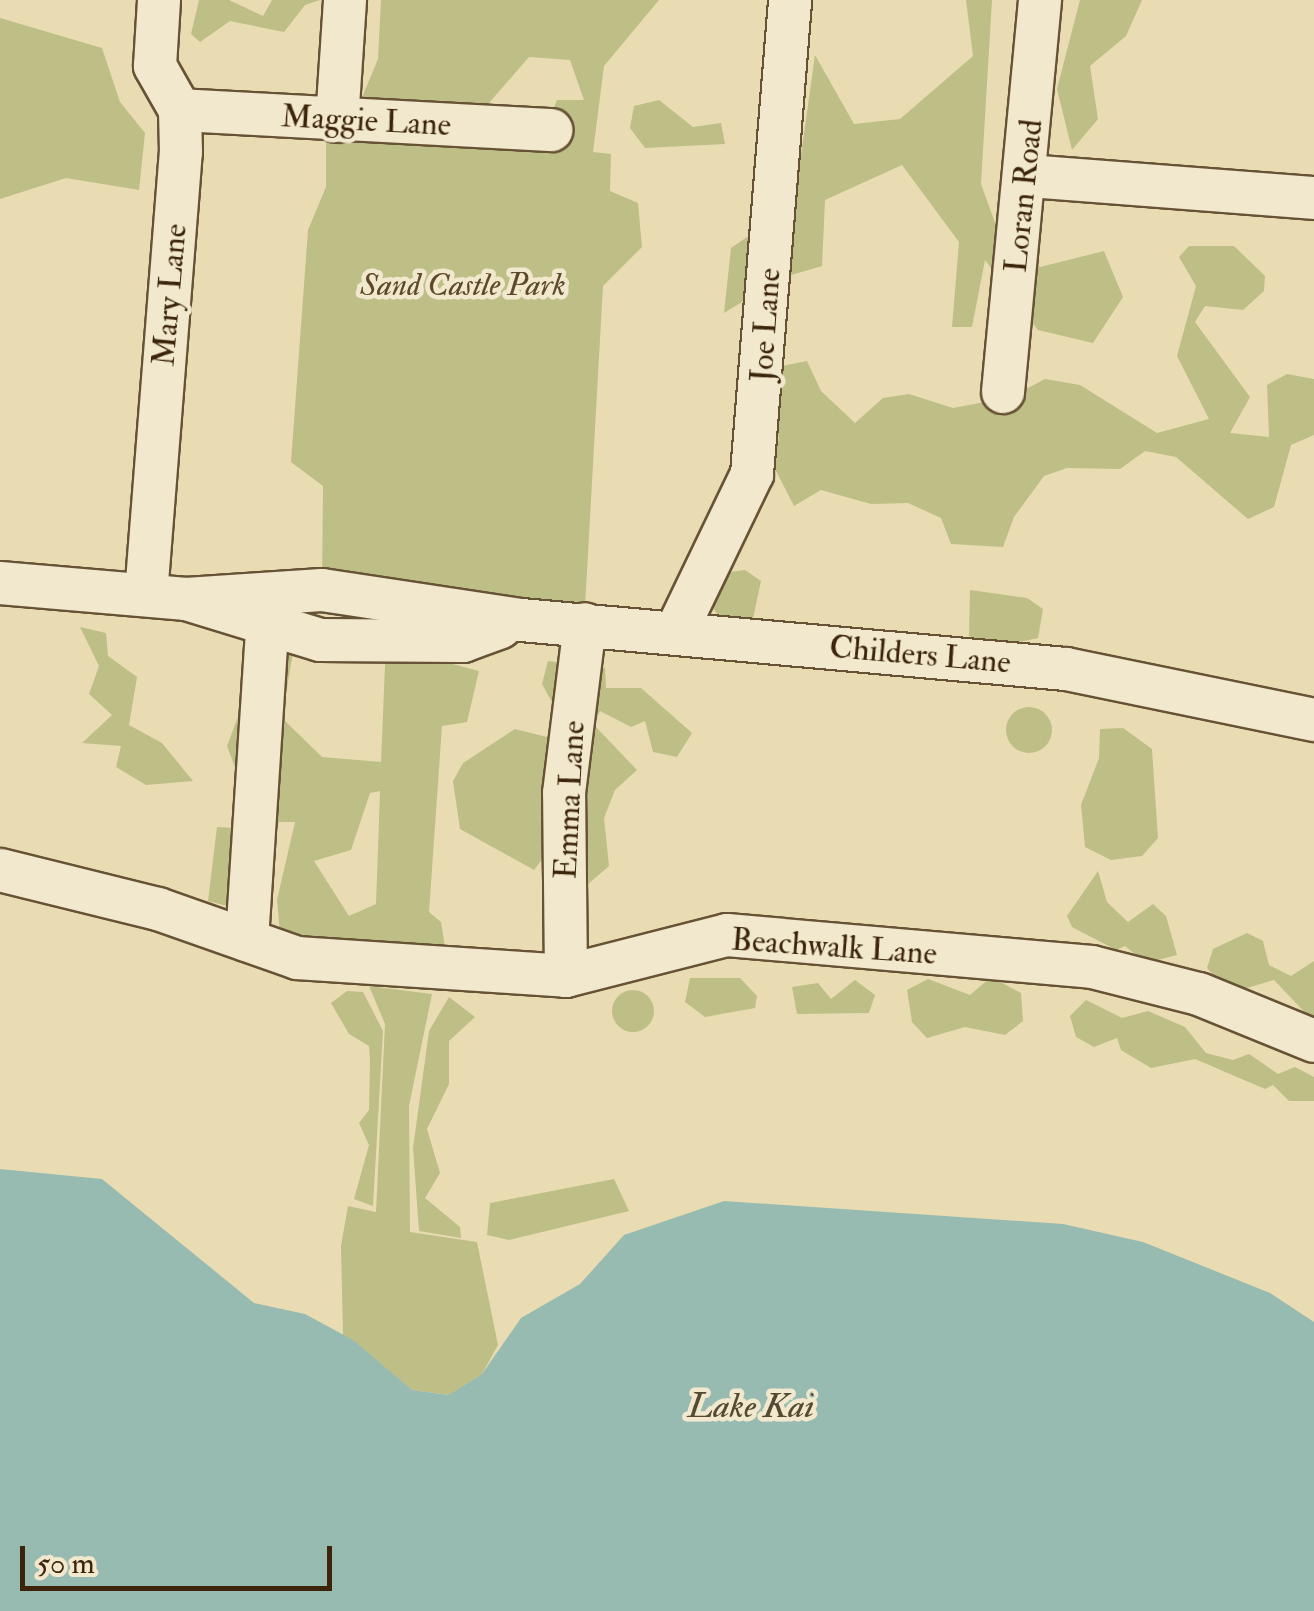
<!DOCTYPE html>
<html>
<head>
<meta charset="utf-8">
<style>
  body { margin:0 }
  #map { position:relative; width:1314px; height:1611px; overflow:hidden; background:#e9dcb2; font-family:"IM FELL Double Pica",serif }
  div>[style] { position:absolute }
  .green>* { inset:0; background:#bebe87 }
  .round { border-radius:50% }
  .water>* { inset:0; background:#98bbb1 }
  .roads { filter:drop-shadow(2px 0 #675235) drop-shadow(-2px 0 #675235) drop-shadow(0 2px #675235) drop-shadow(0 -2px #675235) }
  .street>* { height:42px; margin:-21px; padding:0 21px; transform-origin:21px; border-radius:21px; background:#f1e8cd }
  span { translate:-50% -50%; white-space:nowrap; text-align:center; line-height:1.15; -webkit-text-stroke:9px #f1e8cd; paint-order:stroke }
  .street-label { font-size:32px; color:#3c240b }
  .park-label { font-size:32px; color:#5c4a2a; font-style:italic }
  .water-label { font-size:35px; color:#534a34; font-style:italic }
  .scale { position:absolute; left:20px; top:1546px; width:312px; height:45px; box-sizing:border-box; border:5px solid #3c240b; border-top:0; padding-left:12px; font-size:30px; line-height:35px; white-space:nowrap; color:#3c240b; -webkit-text-stroke:8px #f1e8cd; paint-order:stroke }
</style>
</head>
<body>
<div id="map">
  <div class="green">
    <i style="clip-path:polygon(199px 0,229px 0,263px 16px,272px 0,320px 0,305px 5px,284px 32px,230px 21px,200px 42px,191px 34px)"></i>
    <i style="clip-path:polygon(evenodd,381px 0,659px 0,604px 66px,593px 152px,611px 154px,610px 191px,638px 203px,642px 247px,603px 286px,585px 607px,322px 590px,323px 486px,291px 462px,308px 230px,326px 187px,326px 135px,346px 136px,378px 59px,381px 0,529px 57px,570px 60px,584px 100px,557px 100px,537px 149px,476px 118px,529px 57px)"></i>
    <i style="clip-path:polygon(966px 0,992px 0,981px 184px,998px 231px,1040px 267px,1104px 251px,1123px 297px,1093px 343px,1038px 330px,985px 260px,972px 327px,952px 327px,959px 242px,902px 165px,825px 200px,822px 266px,781px 278px,724px 313px,731px 248px,794px 205px,815px 55px,854px 124px,900px 119px,973px 56px)"></i>
    <i style="clip-path:polygon(1080px 0,1142px 0,1126px 36px,1090px 66px,1098px 119px,1072px 150px,1057px 89px)"></i>
    <i style="clip-path:polygon(0 18px,102px 48px,120px 102px,145px 133px,139px 190px,66px 178px,0 199px)"></i>
    <i style="clip-path:polygon(659px 100px,693px 127px,721px 123px,725px 144px,645px 148px,630px 128px,634px 106px)"></i>
    <i style="clip-path:polygon(1189px 246px,1234px 246px,1265px 276px,1264px 291px,1243px 310px,1205px 306px,1195px 322px,1250px 397px,1230px 433px,1269px 437px,1267px 385px,1287px 374px,1314px 379px,1314px 435px,1291px 445px,1274px 507px,1248px 519px,1176px 457px,1145px 451px,1120px 469px,1067px 468px,1044px 476px,1014px 517px,1003px 547px,951px 544px,941px 518px,908px 503px,871px 504px,821px 490px,794px 506px,773px 465px,779px 438px,767px 405px,782px 366px,807px 361px,821px 391px,855px 423px,883px 398px,909px 394px,953px 408px,1011px 397px,1045px 379px,1080px 385px,1157px 433px,1209px 419px,1177px 356px,1196px 286px,1179px 257px)"></i>
    <i style="clip-path:polygon(745px 570px,761px 581px,751px 628px,721px 620px,705px 596px,729px 572px)"></i>
    <i style="clip-path:polygon(970px 590px,1027px 598px,1043px 609px,1038px 638px,996px 647px,969px 636px)"></i>
    <i style="clip-path:polygon(80px 627px,106px 633px,108px 656px,137px 677px,129px 725px,162px 743px,193px 781px,146px 785px,116px 767px,121px 746px,82px 743px,112px 715px,89px 694px,99px 666px)"></i>
    <i style="clip-path:polygon(evenodd,386px 641px,445px 641px,445px 662px,479px 671px,467px 722px,442px 726px,429px 912px,441px 922px,446px 953px,329px 948px,280px 933px,277px 900px,295px 822px,279px 822px,235px 908px,208px 901px,217px 827px,236px 828px,239px 778px,227px 746px,239px 714px,276px 703px,251px 645px,293px 652px,282px 718px,322px 757px,381px 762px,386px 641px,380px 791px,376px 904px,349px 916px,314px 861px,351px 850px,370px 793px,380px 791px)"></i>
    <i style="clip-path:polygon(548px 661px,605px 668px,606px 688px,641px 688px,692px 733px,677px 757px,653px 752px,645px 721px,631px 727px,600px 711px,594px 725px,637px 770px,615px 790px,604px 818px,609px 866px,587px 885px,547px 879px,543px 858px,534px 870px,460px 829px,453px 781px,463px 763px,515px 729px,547px 737px,558px 713px,542px 684px)"></i>
    <i class="round" style="left:1006px;top:707px;width:46px;height:46px"></i>
    <i style="clip-path:polygon(1123px 728px,1152px 749px,1158px 838px,1142px 856px,1111px 860px,1085px 847px,1081px 805px,1099px 758px,1100px 729px)"></i>
    <i style="clip-path:polygon(1098px 871px,1107px 902px,1128px 922px,1153px 904px,1166px 916px,1177px 955px,1146px 963px,1125px 946px,1116px 950px,1072px 927px,1067px 916px)"></i>
    <i style="clip-path:polygon(1247px 933px,1263px 941px,1269px 965px,1291px 976px,1314px 961px,1314px 1022px,1274px 980px,1230px 993px,1207px 968px,1213px 949px)"></i>
    <i style="clip-path:polygon(991px 977px,1021px 993px,1023px 1021px,1005px 1035px,965px 1027px,927px 1038px,912px 1022px,907px 990px,928px 979px,970px 995px)"></i>
    <i style="clip-path:polygon(690px 978px,740px 978px,757px 996px,755px 1008px,705px 1017px,685px 1002px)"></i>
    <i style="clip-path:polygon(855px 980px,875px 995px,869px 1013px,797px 1014px,792px 987px,818px 983px,831px 999px)"></i>
    <i style="clip-path:polygon(369px 986px,432px 994px,409px 1106px,410px 1232px,477px 1242px,498px 1345px,482px 1374px,450px 1395px,412px 1390px,343px 1335px,341px 1246px,348px 1206px,376px 1212px,385px 1024px)"></i>
    <i class="round" style="left:612px;top:990px;width:42px;height:42px"></i>
    <i style="clip-path:polygon(347px 991px,363px 992px,383px 1031px,373px 1206px,354px 1199px,369px 1145px,359px 1123px,369px 1110px,370px 1060px,369px 1046px,349px 1034px,331px 1003px)"></i>
    <i style="clip-path:polygon(449px 997px,475px 1017px,449px 1041px,449px 1084px,427px 1129px,440px 1173px,425px 1198px,460px 1227px,461px 1238px,419px 1231px,413px 1148px,429px 1031px)"></i>
    <i style="clip-path:polygon(1086px 1000px,1122px 1018px,1148px 1011px,1185px 1027px,1206px 1053px,1233px 1060px,1249px 1054px,1278px 1074px,1295px 1067px,1314px 1077px,1314px 1101px,1289px 1101px,1273px 1085px,1265px 1089px,1195px 1059px,1151px 1068px,1121px 1050px,1117px 1038px,1094px 1047px,1076px 1037px,1070px 1016px)"></i>
    <i style="clip-path:polygon(614px 1179px,629px 1211px,509px 1240px,487px 1235px,490px 1203px)"></i>
  </div>
  <div class="water">
    <i style="clip-path:polygon(0 1169px,102px 1179px,254px 1303px,305px 1314px,353px 1340px,412px 1390px,449px 1395px,482px 1374px,521px 1318px,580px 1284px,624px 1235px,724px 1201px,1063px 1224px,1143px 1242px,1270px 1293px,1314px 1322px,1314px 1611px,0 1611px)"></i>
  </div>
  <div class="roads">
    <div class="street">
      <i style="left:180px;top:110px;width:372px;rotate:3.1deg"></i>
      <i style="left:337px;top:121px;width:121px;rotate:-86.2deg"></i>
      <i style="left:1028px;top:176px;width:287px;rotate:4.4deg"></i>
      <i style="left:1003px;top:392px;width:394px;rotate:-84.6deg"></i>
      <i style="left:0;top:583px;width:187px;rotate:4.9deg"></i>
      <i style="left:186px;top:599px;width:140px;rotate:17deg"></i>
      <i style="left:320px;top:640px;width:143px;rotate:0.4deg"></i>
      <i style="left:463px;top:641px;width:40px;rotate:-20.2deg"></i>
      <i style="left:146px;top:595px;width:444px;rotate:-85.5deg"></i>
      <i style="left:181px;top:152px;width:42px;rotate:-91.4deg"></i>
      <i style="left:180px;top:110px;width:51px;rotate:-119.6deg"></i>
      <i style="left:155px;top:66px;width:66px;rotate:-86.5deg"></i>
      <i style="left:186px;top:599px;width:136px;rotate:-3.8deg"></i>
      <i style="left:322px;top:590px;width:201px;rotate:8.6deg"></i>
      <i style="left:521px;top:620px;width:547px;rotate:5.14deg"></i>
      <i style="left:1066px;top:669px;width:253px;rotate:11.6deg"></i>
      <i style="left:676px;top:632px;width:175px;rotate:-64.3deg"></i>
      <i style="left:752px;top:474px;width:476px;rotate:-85.4deg"></i>
      <i style="left:0;top:870px;width:163px;rotate:13.9deg"></i>
      <i style="left:158px;top:909px;width:147px;rotate:19.4deg"></i>
      <i style="left:297px;top:958px;width:270px;rotate:3.8deg"></i>
      <i style="left:566px;top:976px;width:166px;rotate:-14.3deg"></i>
      <i style="left:727px;top:935px;width:366px;rotate:5deg"></i>
      <i style="left:1092px;top:967px;width:110px;rotate:14.2deg"></i>
      <i style="left:1199px;top:994px;width:124px;rotate:22.2deg"></i>
      <i style="left:247px;top:940px;width:339px;rotate:-86.3deg"></i>
      <i style="left:566px;top:976px;width:183px;rotate:-90.6deg"></i>
      <i style="left:564px;top:793px;width:170px;rotate:-82.9deg"></i>
    </div>
  </div>
  <div class="street-label">
    <span style="left:366px;top:121px;rotate:3deg">Maggie Lane</span>
    <span style="left:1024px;top:196px;rotate:-84deg">Loran Road</span>
    <span style="left:170px;top:295px;rotate:-85deg">Mary Lane</span>
    <span style="left:766px;top:325px;rotate:-86deg">Joe Lane</span>
    <span style="left:920px;top:655px;rotate:5deg">Childers Lane</span>
    <span style="left:570px;top:800px;rotate:-87deg">Emma Lane</span>
    <span style="left:834px;top:947px;rotate:4deg">Beachwalk Lane</span>
  </div>
  <div class="park-label">
    <span style="left:463px;top:285px">Sand Castle Park</span>
  </div>
  <div class="water-label">
    <span style="left:751px;top:1406px">Lake Kai</span>
  </div>
  <div class="scale">50 m</div>
</div>
</body>
</html>
